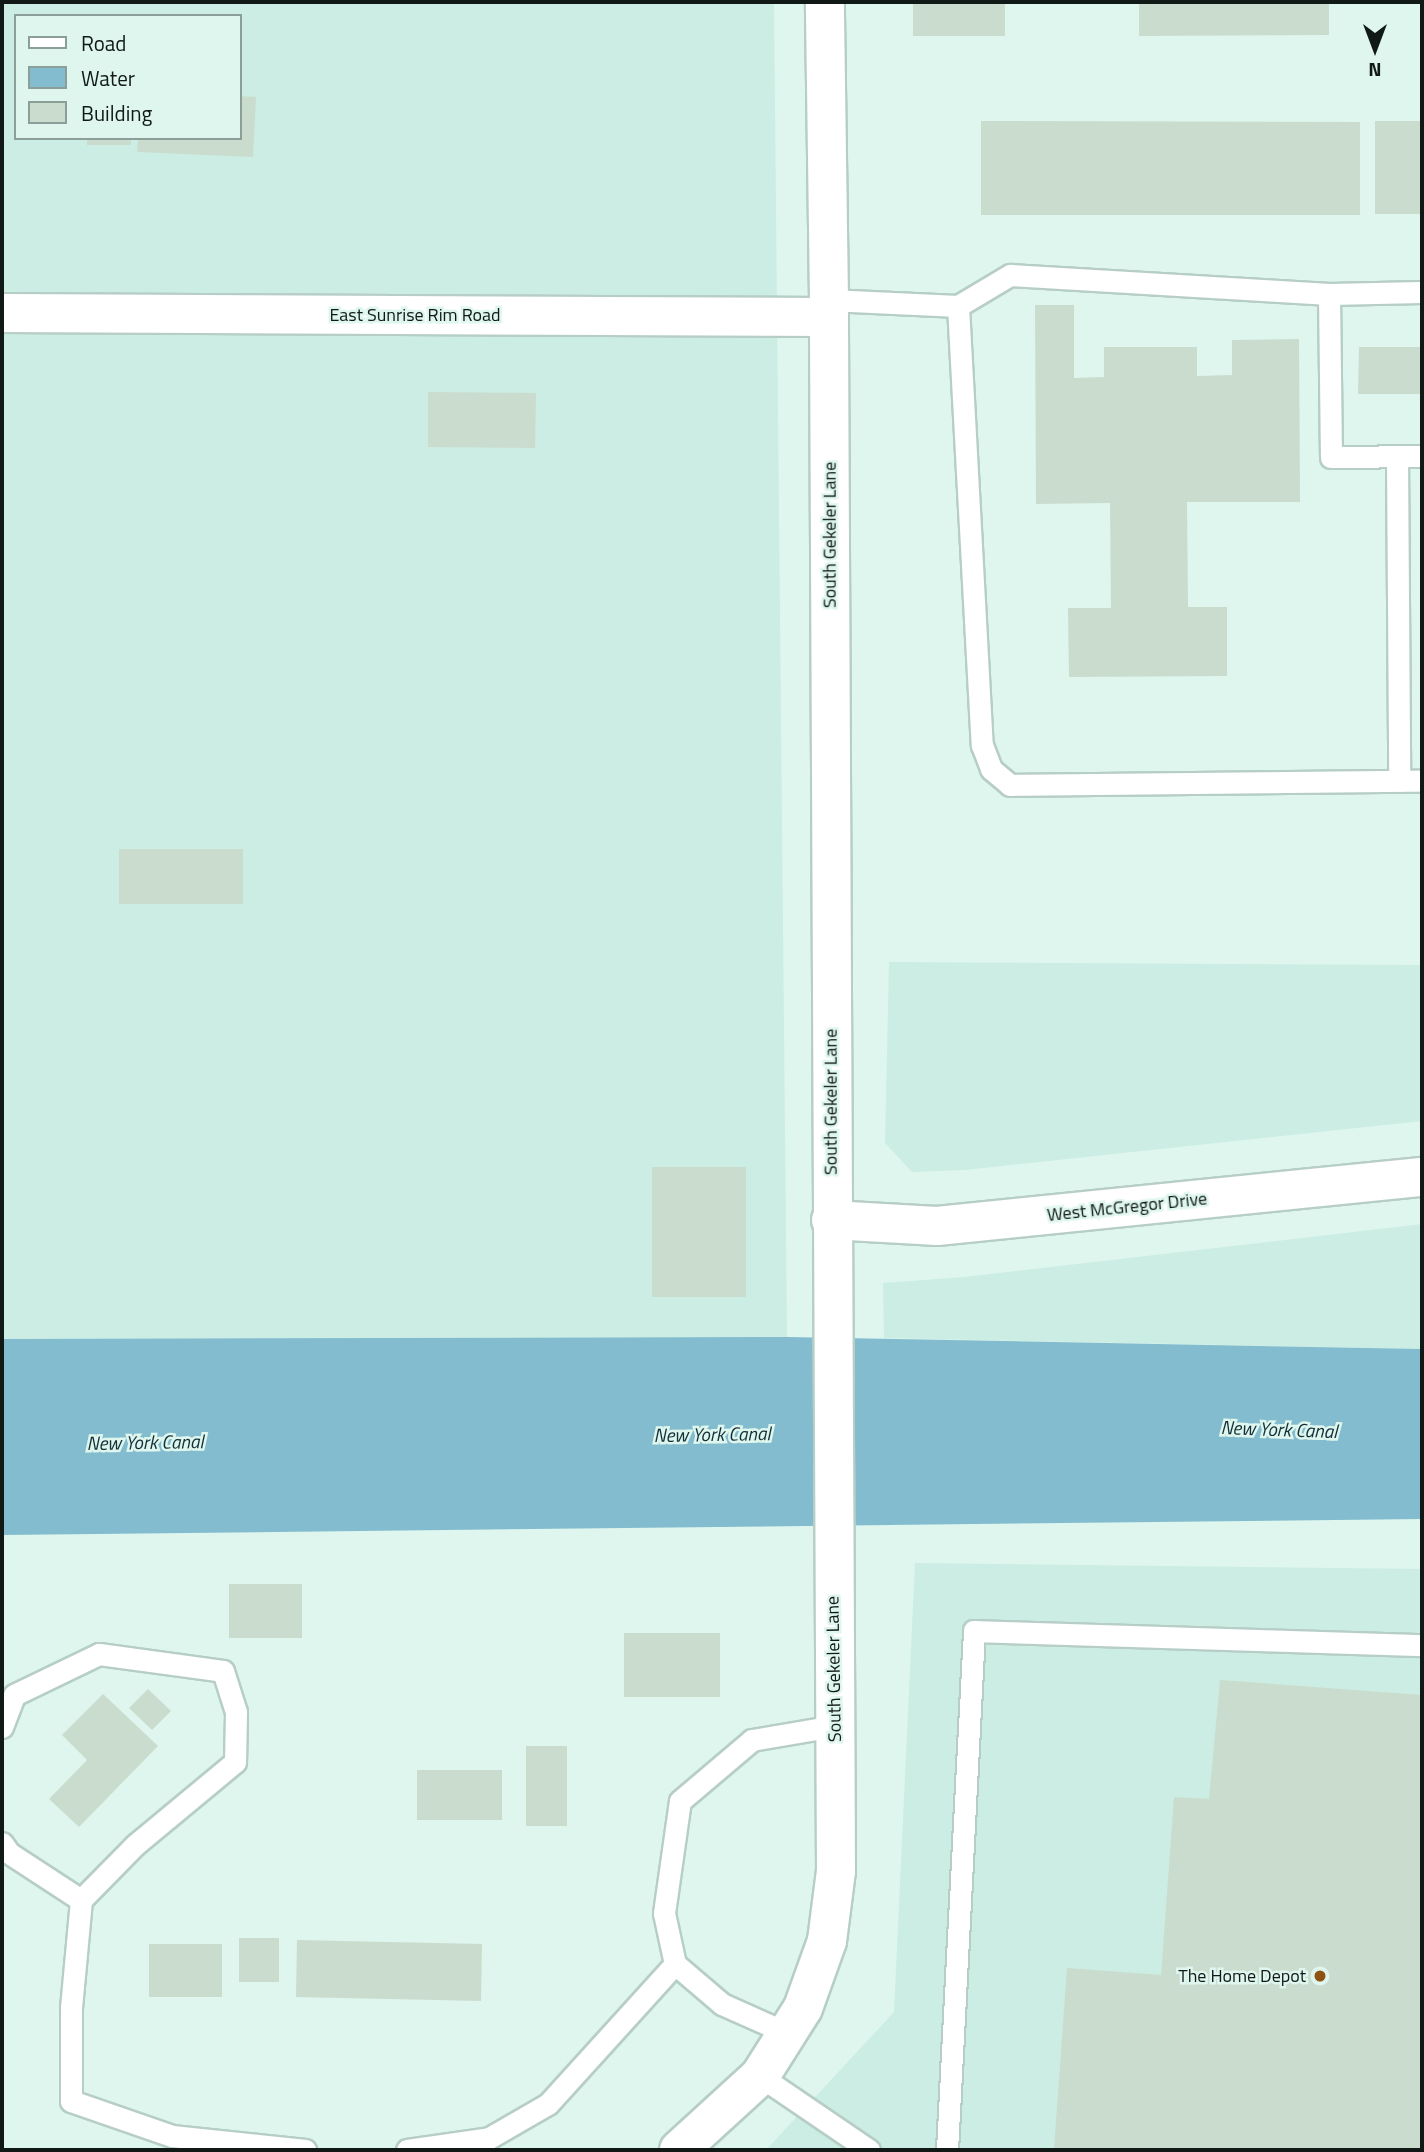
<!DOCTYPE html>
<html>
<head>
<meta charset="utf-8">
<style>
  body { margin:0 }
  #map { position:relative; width:1424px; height:2152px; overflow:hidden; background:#def6ee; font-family:"Titillium Web",sans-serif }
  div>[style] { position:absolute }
  .built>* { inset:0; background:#ccede3 }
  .water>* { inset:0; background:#82bcce }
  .building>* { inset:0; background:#cadcce }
  .roads { filter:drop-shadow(2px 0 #b7cec7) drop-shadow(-2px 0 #b7cec7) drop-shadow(0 2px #b7cec7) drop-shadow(0 -2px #b7cec7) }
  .service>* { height:21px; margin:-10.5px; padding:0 10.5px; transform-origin:10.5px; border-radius:10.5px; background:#fff }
  .minor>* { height:38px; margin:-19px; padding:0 19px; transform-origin:19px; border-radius:19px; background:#fff }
  .tertiary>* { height:38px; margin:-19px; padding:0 19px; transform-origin:19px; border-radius:19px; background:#fff }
  .dots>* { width:19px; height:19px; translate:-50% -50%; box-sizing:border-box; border:4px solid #def6ee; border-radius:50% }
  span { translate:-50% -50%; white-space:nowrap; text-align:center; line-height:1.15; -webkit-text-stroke:5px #def6ee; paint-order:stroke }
  .street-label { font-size:18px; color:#111917 }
  .poi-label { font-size:18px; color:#111917 }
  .right { translate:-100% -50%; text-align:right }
  .water-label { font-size:19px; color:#122f38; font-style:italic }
  .frame { position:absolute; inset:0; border:4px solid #111917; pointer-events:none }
  .legend { position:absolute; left:14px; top:14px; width:228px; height:126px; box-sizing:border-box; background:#def6ee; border:2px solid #8c9e98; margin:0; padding:9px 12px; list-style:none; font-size:21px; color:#111917 }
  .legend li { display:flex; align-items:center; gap:14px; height:35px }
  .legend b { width:35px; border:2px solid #8c9e98 }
  .north { position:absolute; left:1340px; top:14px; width:70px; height:70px; -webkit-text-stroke:5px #def6ee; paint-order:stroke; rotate:180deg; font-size:19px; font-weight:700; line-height:28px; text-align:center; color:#111917 }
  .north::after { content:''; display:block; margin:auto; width:24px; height:32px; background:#111917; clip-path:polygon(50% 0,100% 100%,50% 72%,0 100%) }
</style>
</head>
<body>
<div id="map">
  <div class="built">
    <i style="clip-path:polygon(evenodd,2px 2px,774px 2px,787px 1337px,2px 1339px,2px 2px,16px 16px,240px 16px,240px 138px,16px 138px,16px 16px)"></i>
    <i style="clip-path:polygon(889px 962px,1422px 965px,1422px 1121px,965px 1170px,912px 1172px,885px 1143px)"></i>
    <i style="clip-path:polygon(1422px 1224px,1422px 1349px,884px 1338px,883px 1283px,965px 1277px)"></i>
    <i style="clip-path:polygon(915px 1563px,1422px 1569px,1422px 2150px,766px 2150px,894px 2012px)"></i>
  </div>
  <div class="water">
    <i style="clip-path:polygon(787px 1337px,1422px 1349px,1422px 1519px,2px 1535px,2px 1339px)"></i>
  </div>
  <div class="building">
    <i style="clip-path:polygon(913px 2px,1005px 2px,1005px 36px,913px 36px)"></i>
    <i style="clip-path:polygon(1139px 2px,1329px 2px,1329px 35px,1139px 36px)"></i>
    <i style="clip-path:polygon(240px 96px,256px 97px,253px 157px,137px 152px,138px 138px,240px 138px)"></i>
    <i style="clip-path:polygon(981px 121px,1360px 122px,1360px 215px,981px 215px)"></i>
    <i style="clip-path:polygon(1375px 121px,1422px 121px,1422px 214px,1375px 214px)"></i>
    <i style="clip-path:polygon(87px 138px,131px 138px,131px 145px,87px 145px)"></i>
    <i style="clip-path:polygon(1035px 305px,1074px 305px,1074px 378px,1104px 377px,1104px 347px,1197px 347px,1197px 376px,1232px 375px,1232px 340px,1299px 339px,1300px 502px,1187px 502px,1188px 607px,1227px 607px,1227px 676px,1069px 677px,1068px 608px,1111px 608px,1110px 503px,1036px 504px)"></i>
    <i style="clip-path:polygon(1359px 347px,1422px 347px,1422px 394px,1358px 394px)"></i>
    <i style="clip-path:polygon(428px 392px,536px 393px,535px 448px,428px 447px)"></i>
    <i style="clip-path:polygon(119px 849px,243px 849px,243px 904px,119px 904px)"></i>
    <i style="clip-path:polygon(652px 1167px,746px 1167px,746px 1297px,652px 1297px)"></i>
    <i style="clip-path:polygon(229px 1584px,302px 1584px,302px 1638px,229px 1638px)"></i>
    <i style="clip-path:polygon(624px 1633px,720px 1633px,720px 1697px,624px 1697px)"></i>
    <i style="clip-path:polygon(1220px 1680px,1422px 1695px,1422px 2150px,1054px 2149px,1067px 1968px,1161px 1975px,1174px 1797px,1209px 1799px)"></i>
    <i style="clip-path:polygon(148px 1689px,171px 1711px,152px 1730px,129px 1708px)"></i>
    <i style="clip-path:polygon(103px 1694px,158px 1746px,79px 1827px,49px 1799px,87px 1760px,62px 1735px)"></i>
    <i style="clip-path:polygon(526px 1746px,567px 1746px,567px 1826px,526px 1826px)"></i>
    <i style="clip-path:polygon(417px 1770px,502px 1770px,502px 1820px,417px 1820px)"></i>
    <i style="clip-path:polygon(239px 1938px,279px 1938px,279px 1982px,239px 1982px)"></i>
    <i style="clip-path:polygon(297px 1940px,482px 1944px,481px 2001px,296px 1997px)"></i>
    <i style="clip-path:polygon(149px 1944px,222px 1944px,222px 1997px,149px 1997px)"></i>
  </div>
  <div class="roads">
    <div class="service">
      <i style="left:1329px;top:294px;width:163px;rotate:89.3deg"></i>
      <i style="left:1331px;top:457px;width:91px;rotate:-0.6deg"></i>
      <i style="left:829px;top:300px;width:129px;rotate:2.7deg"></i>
      <i style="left:958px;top:306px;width:440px;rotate:86.9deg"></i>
      <i style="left:982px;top:745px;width:26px;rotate:69deg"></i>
      <i style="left:991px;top:769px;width:25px;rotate:40deg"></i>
      <i style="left:1010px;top:785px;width:412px;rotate:-0.6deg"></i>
      <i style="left:958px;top:306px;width:61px;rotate:-30.8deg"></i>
      <i style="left:1010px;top:275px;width:320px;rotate:3.4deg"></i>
      <i style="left:1329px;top:294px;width:93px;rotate:-1.2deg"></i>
      <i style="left:1397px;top:456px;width:325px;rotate:89.6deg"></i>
      <i style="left:2px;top:1727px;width:34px;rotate:-69deg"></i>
      <i style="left:14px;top:1695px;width:94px;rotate:-25.8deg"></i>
      <i style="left:99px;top:1654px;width:125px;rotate:7.8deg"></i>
      <i style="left:223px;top:1671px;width:43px;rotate:72.4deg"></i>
      <i style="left:236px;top:1712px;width:50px;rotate:91.1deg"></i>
      <i style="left:235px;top:1762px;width:130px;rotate:140.3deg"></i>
      <i style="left:135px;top:1845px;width:77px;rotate:134.5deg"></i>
      <i style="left:81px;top:1900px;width:108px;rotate:95.3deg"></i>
      <i style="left:71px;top:2008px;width:93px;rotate:90deg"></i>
      <i style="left:71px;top:2101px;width:107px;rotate:19.1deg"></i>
      <i style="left:172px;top:2136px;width:134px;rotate:6deg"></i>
      <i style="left:2px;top:1843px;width:12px;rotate:55deg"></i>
      <i style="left:9px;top:1853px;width:86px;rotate:33.1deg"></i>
      <i style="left:787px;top:2033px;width:71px;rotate:-156deg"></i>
      <i style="left:722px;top:2004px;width:62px;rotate:-139.6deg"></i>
      <i style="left:675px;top:1964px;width:52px;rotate:-102.2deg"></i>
      <i style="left:664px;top:1913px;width:113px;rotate:-81.9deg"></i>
      <i style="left:680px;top:1801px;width:94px;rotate:-40.3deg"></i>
      <i style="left:752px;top:1740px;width:83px;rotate:-9.7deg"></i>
      <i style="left:760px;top:2076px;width:132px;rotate:34.2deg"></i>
      <i style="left:407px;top:2150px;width:83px;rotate:-8.3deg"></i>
      <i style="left:489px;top:2138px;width:68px;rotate:-30deg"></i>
      <i style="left:548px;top:2104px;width:189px;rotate:-47.8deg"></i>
      <i style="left:947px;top:2150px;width:520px;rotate:-87.02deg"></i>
      <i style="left:974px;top:1631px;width:448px;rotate:1.8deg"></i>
    </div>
    <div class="minor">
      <i style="left:2px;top:313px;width:827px;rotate:0.28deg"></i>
      <i style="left:831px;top:1220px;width:106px;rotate:3.2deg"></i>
      <i style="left:937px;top:1226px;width:487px;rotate:-5.8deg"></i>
    </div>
    <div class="tertiary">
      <i style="left:679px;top:2150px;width:110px;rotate:-42.4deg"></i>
      <i style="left:760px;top:2076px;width:80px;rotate:-57.7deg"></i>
      <i style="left:803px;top:2008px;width:71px;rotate:-70.3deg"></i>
      <i style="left:827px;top:1941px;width:71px;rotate:-82.7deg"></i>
      <i style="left:836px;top:1871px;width:1571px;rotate:-90.26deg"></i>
      <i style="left:829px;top:300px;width:298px;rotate:-90.8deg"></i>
    </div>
  </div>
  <div class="dots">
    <i style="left:1320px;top:1976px;background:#8e5310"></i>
  </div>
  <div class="street-label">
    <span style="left:415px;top:315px">East Sunrise Rim Road</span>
    <span style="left:830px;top:535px;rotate:-90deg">South Gekeler Lane</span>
    <span style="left:831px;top:1102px;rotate:-90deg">South Gekeler Lane</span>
    <span style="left:1127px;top:1207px;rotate:-6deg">West McGregor Drive</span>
    <span style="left:834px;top:1669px;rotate:-91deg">South Gekeler Lane</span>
  </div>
  <div class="poi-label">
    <span class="right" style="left:1306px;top:1976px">The Home Depot</span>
  </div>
  <div class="water-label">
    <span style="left:1279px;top:1429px;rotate:2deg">New York Canal</span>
    <span style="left:712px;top:1434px;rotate:-1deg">New York Canal</span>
    <span style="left:145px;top:1442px;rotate:-1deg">New York Canal</span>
  </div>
  <div class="frame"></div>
  <ul class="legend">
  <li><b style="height:9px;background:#fff"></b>Road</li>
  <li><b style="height:19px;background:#82bcce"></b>Water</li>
  <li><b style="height:19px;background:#cadcce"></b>Building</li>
  </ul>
  <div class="north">N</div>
</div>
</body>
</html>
